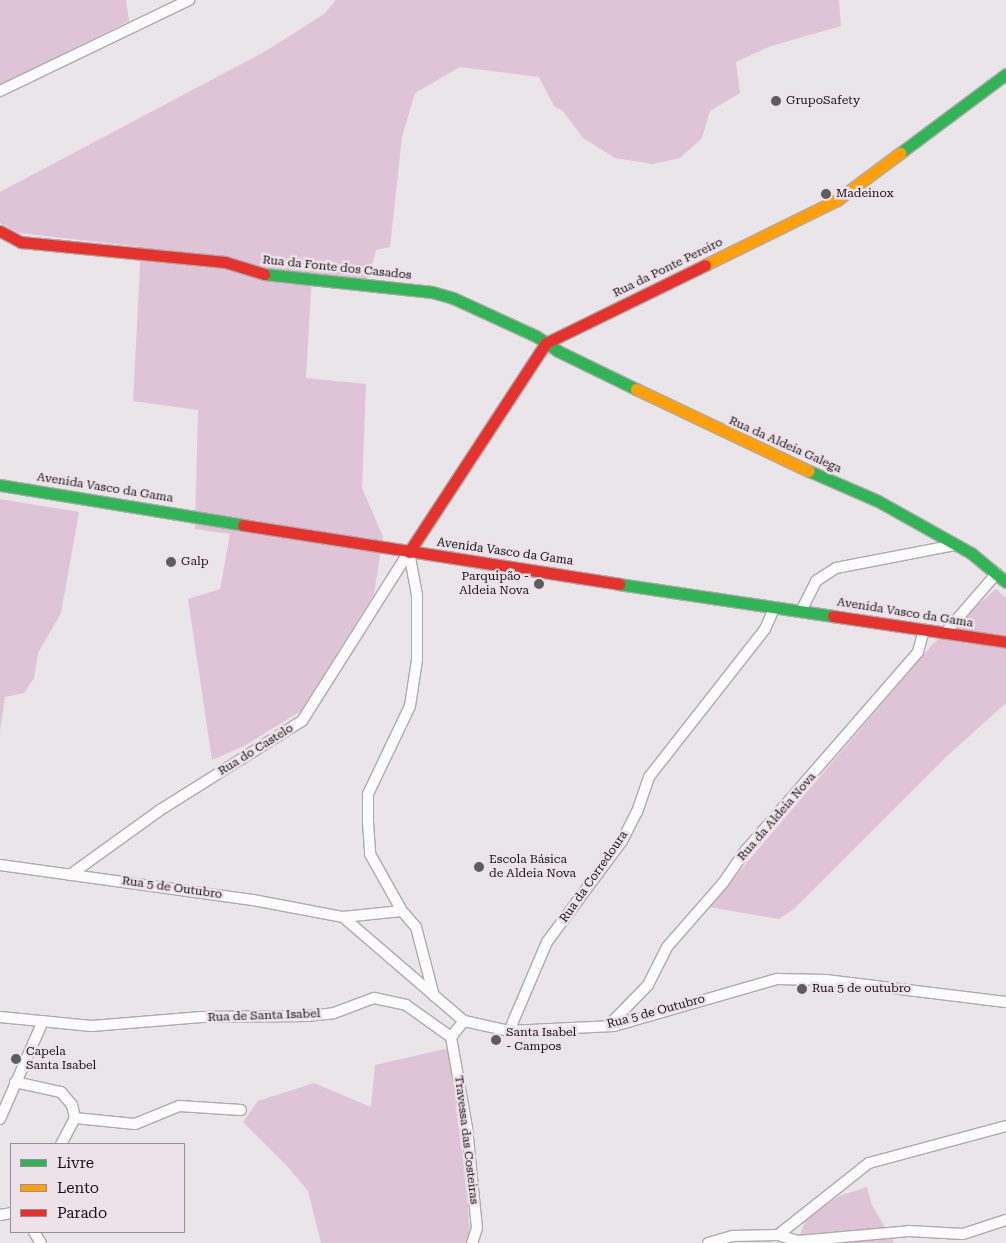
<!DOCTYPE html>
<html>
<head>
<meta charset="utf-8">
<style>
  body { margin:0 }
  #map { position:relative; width:1006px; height:1243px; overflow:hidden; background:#eae5e8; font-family:"Roboto Serif",serif }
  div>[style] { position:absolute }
  .green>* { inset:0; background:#dfc3d7 }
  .roads { filter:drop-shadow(1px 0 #aea9ac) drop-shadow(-1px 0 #aea9ac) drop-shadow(0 1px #aea9ac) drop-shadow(0 -1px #aea9ac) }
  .street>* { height:10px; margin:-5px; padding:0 5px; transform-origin:5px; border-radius:5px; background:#fcfbfc }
  .fast>* { height:11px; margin:-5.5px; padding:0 5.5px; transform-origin:5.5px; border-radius:5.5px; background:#30b455 }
  .slow>* { height:11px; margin:-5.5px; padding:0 5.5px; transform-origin:5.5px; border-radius:5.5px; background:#ff9f0a }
  .jam>* { height:11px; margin:-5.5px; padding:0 5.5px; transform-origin:5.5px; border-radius:5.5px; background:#e5322d }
  .dots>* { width:14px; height:14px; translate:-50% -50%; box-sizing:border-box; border:2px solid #ede2e9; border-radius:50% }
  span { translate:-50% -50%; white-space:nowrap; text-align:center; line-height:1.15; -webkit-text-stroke:5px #ede2e9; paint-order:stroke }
  .poi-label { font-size:12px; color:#151214 }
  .left { translate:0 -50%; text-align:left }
  .right { translate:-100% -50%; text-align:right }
  .street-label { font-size:12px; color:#151214 }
  .legend { position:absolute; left:10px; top:1143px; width:175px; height:90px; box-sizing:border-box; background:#ede2e9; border:1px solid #978f94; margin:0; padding:6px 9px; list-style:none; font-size:15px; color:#151214 }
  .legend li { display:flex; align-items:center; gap:10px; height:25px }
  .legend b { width:25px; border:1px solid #978f94 }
</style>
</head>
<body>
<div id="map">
  <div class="green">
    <i style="clip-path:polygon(0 0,126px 0,129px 21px,0 85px)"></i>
    <i style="clip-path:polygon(336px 0,839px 0,841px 26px,771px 46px,736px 62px,740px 93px,710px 111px,702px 138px,680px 158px,653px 164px,615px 158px,583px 138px,563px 111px,554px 106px,539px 77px,460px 67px,415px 93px,402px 137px,390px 247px,376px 250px,368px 280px,312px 275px,306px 378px,366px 384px,362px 488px,383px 537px,374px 594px,301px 711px,244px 746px,212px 760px,188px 599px,220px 589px,230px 534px,195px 529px,198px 410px,133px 401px,141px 247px,19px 233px,0 223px,0 192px,266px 51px,324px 14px)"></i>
    <i style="clip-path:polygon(0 499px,79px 512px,61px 613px,38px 653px,34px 678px,24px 693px,5px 697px,0 731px)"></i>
    <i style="clip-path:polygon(996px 589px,1006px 598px,1006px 703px,945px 758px,794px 909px,779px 919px,709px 907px,932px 645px)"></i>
    <i style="clip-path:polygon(449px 1048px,467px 1187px,470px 1243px,321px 1243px,308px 1191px,288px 1167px,243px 1122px,258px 1101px,314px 1083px,371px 1107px,375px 1065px)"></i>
    <i style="clip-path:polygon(867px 1187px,872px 1205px,894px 1243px,797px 1243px,806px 1219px,839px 1196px)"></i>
  </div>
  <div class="roads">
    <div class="street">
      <i style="left:0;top:91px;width:210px;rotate:-25.7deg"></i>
      <i style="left:409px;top:552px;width:44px;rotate:79.5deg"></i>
      <i style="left:417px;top:595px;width:65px;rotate:90deg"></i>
      <i style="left:417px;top:660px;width:47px;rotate:98.7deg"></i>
      <i style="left:410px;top:706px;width:98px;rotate:115.5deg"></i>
      <i style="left:368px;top:794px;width:28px;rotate:90deg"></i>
      <i style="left:368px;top:822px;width:32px;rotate:86deg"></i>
      <i style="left:370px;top:854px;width:65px;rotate:60.7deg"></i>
      <i style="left:402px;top:911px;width:21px;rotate:49deg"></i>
      <i style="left:416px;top:927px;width:71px;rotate:75.4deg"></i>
      <i style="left:801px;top:611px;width:34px;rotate:-63deg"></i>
      <i style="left:816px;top:581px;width:24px;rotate:-33deg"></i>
      <i style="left:836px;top:568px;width:122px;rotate:-10.9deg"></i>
      <i style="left:945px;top:633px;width:79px;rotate:-49.1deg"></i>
      <i style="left:0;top:865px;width:255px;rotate:7.9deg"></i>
      <i style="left:253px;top:900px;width:92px;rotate:10.7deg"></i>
      <i style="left:343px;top:917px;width:160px;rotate:40.7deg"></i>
      <i style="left:464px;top:1021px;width:46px;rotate:12.5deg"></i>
      <i style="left:509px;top:1031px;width:105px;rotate:-2.7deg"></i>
      <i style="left:614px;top:1026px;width:170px;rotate:-16.1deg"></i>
      <i style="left:777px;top:979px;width:49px;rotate:1.2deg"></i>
      <i style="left:826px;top:980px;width:181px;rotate:7deg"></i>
      <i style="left:70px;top:875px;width:111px;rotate:-35.8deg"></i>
      <i style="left:160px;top:810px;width:168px;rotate:-32.1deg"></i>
      <i style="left:302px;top:721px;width:200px;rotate:-57.7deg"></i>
      <i style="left:343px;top:917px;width:59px;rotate:-5.8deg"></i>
      <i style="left:0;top:1017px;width:92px;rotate:5.6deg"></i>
      <i style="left:92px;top:1026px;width:110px;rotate:-4.7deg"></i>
      <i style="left:202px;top:1017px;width:105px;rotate:-0.5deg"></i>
      <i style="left:307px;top:1016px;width:27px;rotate:-6deg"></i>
      <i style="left:334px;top:1013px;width:43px;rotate:-20.6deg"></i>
      <i style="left:374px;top:998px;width:33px;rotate:12deg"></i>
      <i style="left:406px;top:1005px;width:55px;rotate:35.4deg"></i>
      <i style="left:608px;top:1026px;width:57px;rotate:-45.7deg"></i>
      <i style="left:648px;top:985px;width:42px;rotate:-63.4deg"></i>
      <i style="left:667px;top:947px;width:85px;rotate:-48.8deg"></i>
      <i style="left:723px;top:883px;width:40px;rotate:-55.1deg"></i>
      <i style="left:746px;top:850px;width:262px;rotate:-49deg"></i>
      <i style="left:918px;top:652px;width:23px;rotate:-75deg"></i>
      <i style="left:509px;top:1031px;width:97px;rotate:-66.9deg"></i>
      <i style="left:547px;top:942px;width:126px;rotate:-53.4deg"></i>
      <i style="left:622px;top:841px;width:33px;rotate:-63deg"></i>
      <i style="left:637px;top:812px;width:37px;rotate:-71deg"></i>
      <i style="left:649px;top:777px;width:188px;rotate:-51.9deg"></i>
      <i style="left:765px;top:629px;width:24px;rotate:-66deg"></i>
      <i style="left:451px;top:1037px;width:92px;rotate:80deg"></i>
      <i style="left:467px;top:1128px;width:100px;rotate:84.3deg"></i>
      <i style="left:477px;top:1228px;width:16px;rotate:108deg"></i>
      <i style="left:451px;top:1037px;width:21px;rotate:-51deg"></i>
      <i style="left:15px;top:1082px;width:47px;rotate:12.3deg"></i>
      <i style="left:61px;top:1092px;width:17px;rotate:50deg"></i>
      <i style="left:72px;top:1105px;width:13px;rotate:77deg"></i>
      <i style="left:75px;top:1118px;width:30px;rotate:118deg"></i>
      <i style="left:75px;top:1118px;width:60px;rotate:5.7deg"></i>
      <i style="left:135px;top:1124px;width:48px;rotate:-22.2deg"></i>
      <i style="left:179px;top:1106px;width:62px;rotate:3.7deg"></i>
      <i style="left:0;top:1119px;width:107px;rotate:-66.3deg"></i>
      <i style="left:0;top:1215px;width:11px;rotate:-10deg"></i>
      <i style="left:34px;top:1232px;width:13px;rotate:58deg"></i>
      <i style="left:778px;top:1235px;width:116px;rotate:-38.4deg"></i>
      <i style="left:869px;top:1163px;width:142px;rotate:-15.1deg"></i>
      <i style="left:708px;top:1243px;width:26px;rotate:-16deg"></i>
      <i style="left:733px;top:1236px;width:45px;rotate:-1.3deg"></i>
      <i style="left:778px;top:1235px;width:21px;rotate:17deg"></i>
      <i style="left:798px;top:1241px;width:111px;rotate:-5.1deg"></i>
      <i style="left:909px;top:1231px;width:54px;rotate:3.2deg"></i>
      <i style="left:963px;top:1234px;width:45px;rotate:-18deg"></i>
    </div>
    <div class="fast">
      <i style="left:900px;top:153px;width:132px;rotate:-36.7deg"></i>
      <i style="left:264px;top:274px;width:169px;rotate:6.1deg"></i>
      <i style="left:432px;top:292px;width:22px;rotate:16deg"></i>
      <i style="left:453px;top:298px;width:91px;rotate:24.6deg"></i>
      <i style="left:536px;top:336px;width:27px;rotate:34deg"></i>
      <i style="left:558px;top:351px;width:87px;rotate:26deg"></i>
      <i style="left:809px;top:471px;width:75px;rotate:23.5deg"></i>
      <i style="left:878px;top:501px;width:107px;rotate:29.2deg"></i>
      <i style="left:971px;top:553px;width:45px;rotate:39.6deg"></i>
      <i style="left:0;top:485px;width:246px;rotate:9.3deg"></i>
      <i style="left:619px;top:584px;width:216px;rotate:8.5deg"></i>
    </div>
    <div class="slow">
      <i style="left:705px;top:265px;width:147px;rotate:-26.2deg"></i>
      <i style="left:837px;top:200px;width:79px;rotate:-36.7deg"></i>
      <i style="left:636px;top:389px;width:191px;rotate:25.4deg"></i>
    </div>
    <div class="jam">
      <i style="left:0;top:231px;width:24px;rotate:28deg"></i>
      <i style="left:21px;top:242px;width:205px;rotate:5.6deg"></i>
      <i style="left:225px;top:262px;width:41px;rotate:17.1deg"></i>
      <i style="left:243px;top:525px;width:381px;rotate:8.9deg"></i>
      <i style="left:409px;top:552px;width:250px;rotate:-56.8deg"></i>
      <i style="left:546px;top:343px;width:177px;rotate:-26.1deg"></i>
      <i style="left:833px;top:616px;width:175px;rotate:8.5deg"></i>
    </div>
  </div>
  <div class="dots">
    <i style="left:776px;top:101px;background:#605c5e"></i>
    <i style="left:826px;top:194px;background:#605c5e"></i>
    <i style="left:171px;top:562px;background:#605c5e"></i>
    <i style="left:539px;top:584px;background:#605c5e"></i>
    <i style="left:479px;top:867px;background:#605c5e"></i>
    <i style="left:802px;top:989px;background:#605c5e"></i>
    <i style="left:496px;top:1040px;background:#605c5e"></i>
    <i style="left:16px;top:1059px;background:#605c5e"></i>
  </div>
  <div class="poi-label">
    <span class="left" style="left:786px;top:101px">GrupoSafety</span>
    <span class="left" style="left:836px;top:194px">Madeinox</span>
    <span class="left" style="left:181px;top:562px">Galp</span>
    <span class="right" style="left:529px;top:584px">Parquipão -<br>Aldeia Nova</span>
    <span class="left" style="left:489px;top:867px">Escola Básica<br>de Aldeia Nova</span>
    <span class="left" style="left:812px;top:989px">Rua 5 de outubro</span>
    <span class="left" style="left:506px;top:1040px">Santa Isabel<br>- Campos</span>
    <span class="left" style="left:26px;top:1059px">Capela<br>Santa Isabel</span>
  </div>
  <div class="street-label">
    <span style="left:337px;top:268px;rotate:6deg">Rua da Fonte dos Casados</span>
    <span style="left:668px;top:268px;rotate:-26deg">Rua da Ponte Pereiro</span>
    <span style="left:785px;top:445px;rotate:24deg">Rua da Aldeia Galega</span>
    <span style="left:105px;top:488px;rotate:9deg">Avenida Vasco da Gama</span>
    <span style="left:505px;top:552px;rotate:8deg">Avenida Vasco da Gama</span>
    <span style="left:905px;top:613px;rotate:9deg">Avenida Vasco da Gama</span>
    <span style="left:256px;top:750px;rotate:-32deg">Rua do Castelo</span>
    <span style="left:777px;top:817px;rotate:-49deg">Rua da Aldeia Nova</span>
    <span style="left:594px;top:877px;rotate:-55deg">Rua da Corredoura</span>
    <span style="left:172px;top:888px;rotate:8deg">Rua 5 de Outubro</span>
    <span style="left:656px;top:1012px;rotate:-15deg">Rua 5 de Outubro</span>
    <span style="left:264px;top:1016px;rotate:-2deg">Rua de Santa Isabel</span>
    <span style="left:466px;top:1140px;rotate:83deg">Travessa das Costeiras</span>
  </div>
  <ul class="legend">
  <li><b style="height:6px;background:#30b455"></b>Livre</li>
  <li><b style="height:6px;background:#ff9f0a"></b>Lento</li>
  <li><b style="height:6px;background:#e5322d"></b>Parado</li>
  </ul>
</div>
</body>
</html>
